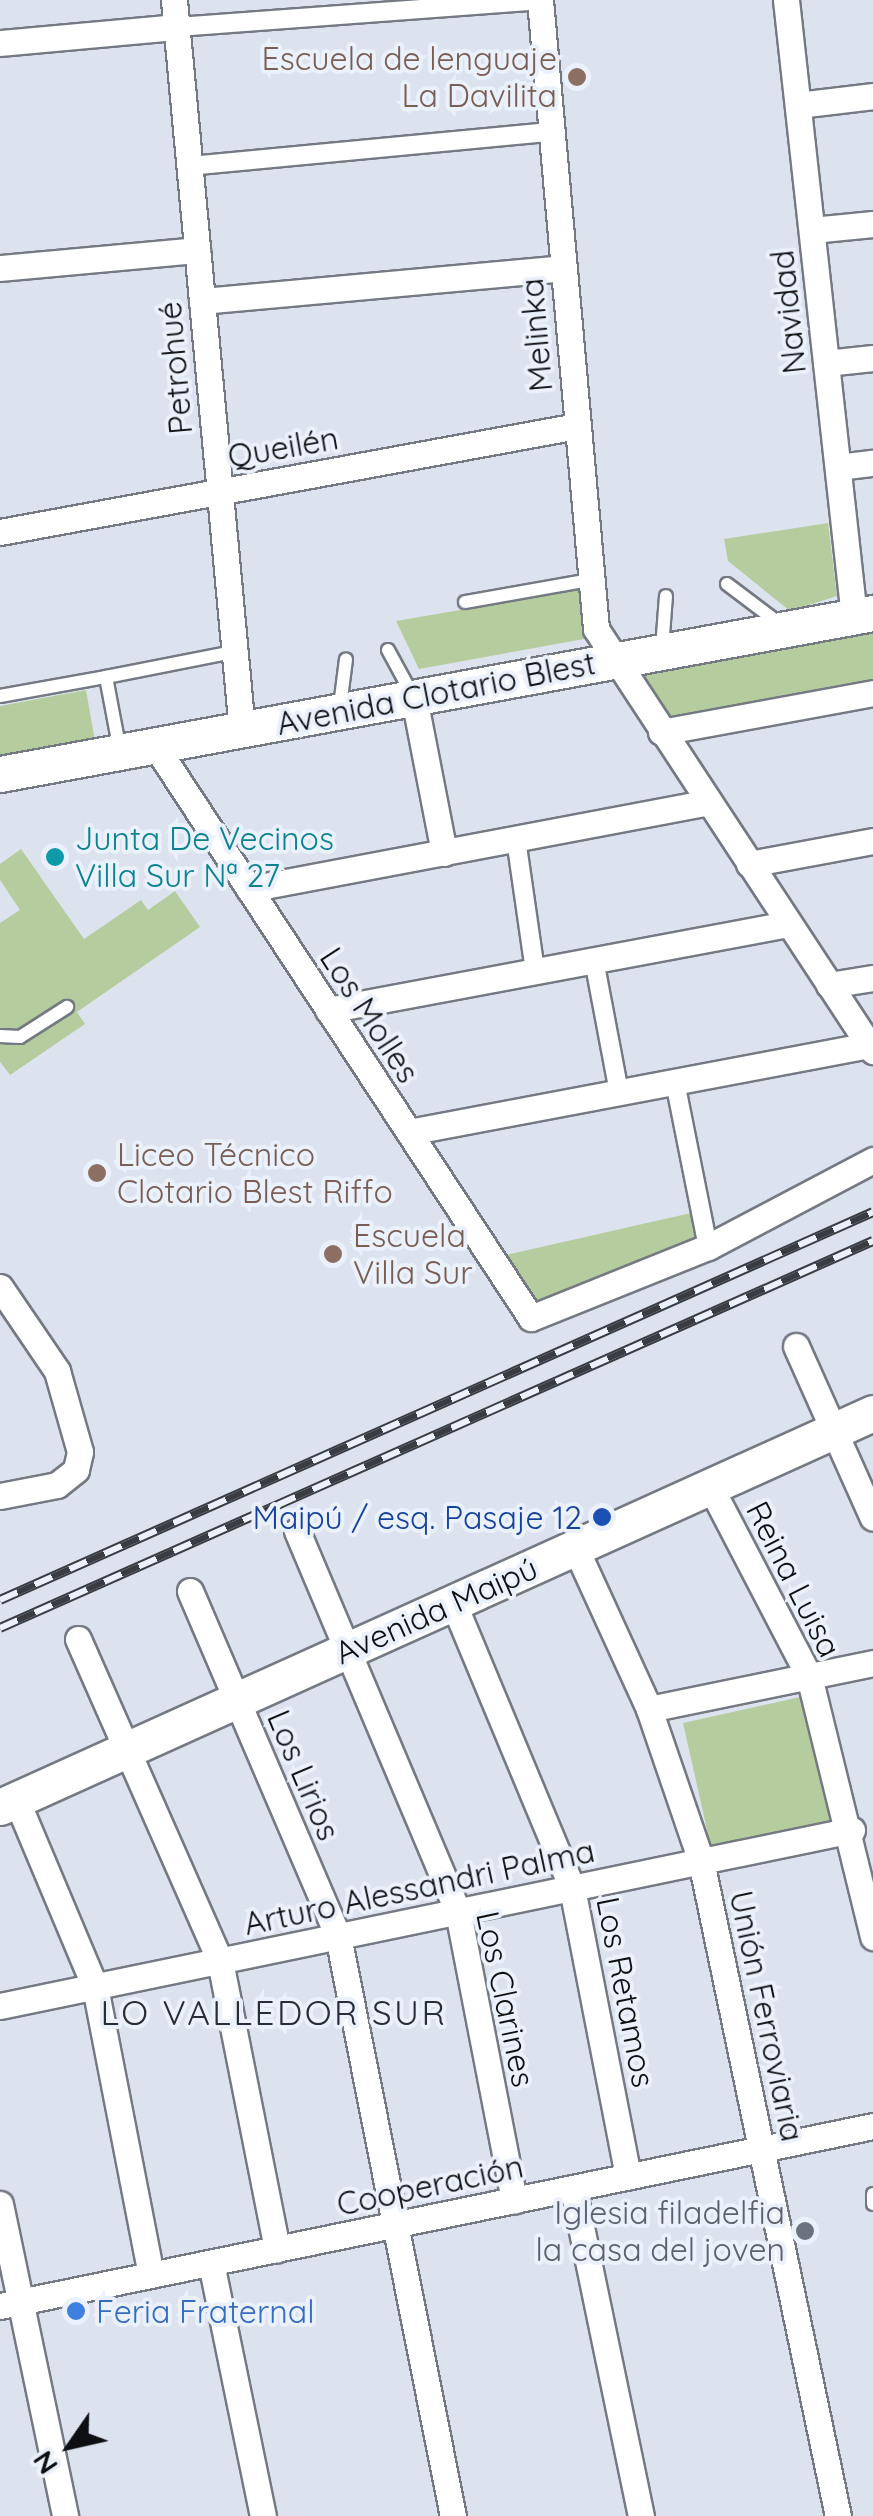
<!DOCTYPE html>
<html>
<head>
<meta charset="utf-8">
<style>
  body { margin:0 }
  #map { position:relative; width:873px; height:2516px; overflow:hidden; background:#dde3ee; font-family:Quicksand,sans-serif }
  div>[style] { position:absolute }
  .green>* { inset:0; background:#b5cd9e }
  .roads { filter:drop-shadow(2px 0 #747982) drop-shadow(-2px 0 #747982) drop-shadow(0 2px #747982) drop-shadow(0 -2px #747982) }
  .service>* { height:12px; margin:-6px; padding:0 6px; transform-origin:6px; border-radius:6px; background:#fff }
  .pedestrian>* { height:18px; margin:-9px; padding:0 9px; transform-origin:9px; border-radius:9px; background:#fff }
  .minor>* { height:25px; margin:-12.5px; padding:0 12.5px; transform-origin:12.5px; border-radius:12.5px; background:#fff }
  .secondary>* { height:35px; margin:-17.5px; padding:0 17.5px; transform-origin:17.5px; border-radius:17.5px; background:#fff }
  .rail>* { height:10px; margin-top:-5px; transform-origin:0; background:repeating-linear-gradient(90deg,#ebf1fb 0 19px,#393c42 0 38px); box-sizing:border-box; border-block:2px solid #393c42 }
  .dots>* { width:28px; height:28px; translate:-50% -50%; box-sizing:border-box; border:5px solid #ebf1fb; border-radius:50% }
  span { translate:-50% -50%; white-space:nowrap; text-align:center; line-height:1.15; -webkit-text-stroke:8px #ebf1fb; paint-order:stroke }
  .education-label { font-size:32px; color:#785e54 }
  .right { translate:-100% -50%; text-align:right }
  .left { translate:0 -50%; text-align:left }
  .street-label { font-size:32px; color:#0d0f13 }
  .culture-label { font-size:32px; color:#0d838f }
  .transit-label { font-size:32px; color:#164399 }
  .worship-label { font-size:32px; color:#5b616d }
  .shop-label { font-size:32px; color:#366cbe }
  .neighbourhood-label { font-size:35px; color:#292d35; letter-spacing:2.5px }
  .north { position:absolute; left:20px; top:2396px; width:100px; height:100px; -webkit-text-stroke:8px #ebf1fb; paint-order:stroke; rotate:236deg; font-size:28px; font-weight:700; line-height:40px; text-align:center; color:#0d0f13 }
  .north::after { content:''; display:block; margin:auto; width:35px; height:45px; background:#0d0f13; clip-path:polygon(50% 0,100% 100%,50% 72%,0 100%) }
</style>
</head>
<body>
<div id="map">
  <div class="green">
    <i style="clip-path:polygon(828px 523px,837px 596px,790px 611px,728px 561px,724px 539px)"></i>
    <i style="clip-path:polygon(582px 589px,584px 639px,419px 669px,396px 621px)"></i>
    <i style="clip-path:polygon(873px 630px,873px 688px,668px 726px,643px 683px,648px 671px)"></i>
    <i style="clip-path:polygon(86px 690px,95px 741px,0 758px,0 706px)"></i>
    <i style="clip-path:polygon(21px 849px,84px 939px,141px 900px,148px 910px,175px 891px,200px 927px,77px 1012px,85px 1024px,10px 1075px,0 1062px,0 923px,20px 910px,0 880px,0 864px)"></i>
    <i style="clip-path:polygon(691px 1213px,696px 1238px,536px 1306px,506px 1255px)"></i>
    <i style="clip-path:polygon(809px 1695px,838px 1824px,712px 1852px,683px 1723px)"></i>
  </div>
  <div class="roads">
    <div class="service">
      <i style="left:727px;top:584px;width:66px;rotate:37deg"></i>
      <i style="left:465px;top:602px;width:127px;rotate:-10deg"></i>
      <i style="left:662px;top:648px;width:52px;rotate:-85.6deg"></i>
      <i style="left:388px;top:650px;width:52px;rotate:61.5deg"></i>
      <i style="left:106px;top:677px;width:130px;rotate:-11.1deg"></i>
      <i style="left:0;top:696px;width:108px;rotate:-10.2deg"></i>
      <i style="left:106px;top:677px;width:75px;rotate:79.3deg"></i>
      <i style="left:340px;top:706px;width:47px;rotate:-82.7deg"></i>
      <i style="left:0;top:1036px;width:20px;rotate:3deg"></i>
      <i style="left:20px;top:1037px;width:56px;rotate:-32.6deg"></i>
      <i style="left:873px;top:2194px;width:10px;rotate:90deg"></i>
    </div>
    <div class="pedestrian">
      <i style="left:176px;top:27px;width:365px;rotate:-4.2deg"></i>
      <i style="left:189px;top:166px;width:364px;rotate:-5.4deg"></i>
      <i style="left:516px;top:839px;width:133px;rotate:81.8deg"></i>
      <i style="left:594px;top:960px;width:134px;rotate:79.3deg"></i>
      <i style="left:675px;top:1082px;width:168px;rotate:78.7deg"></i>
    </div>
    <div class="minor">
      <i style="left:174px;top:0;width:733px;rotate:84.68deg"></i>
      <i style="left:540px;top:0;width:631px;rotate:84.91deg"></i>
      <i style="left:596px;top:629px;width:505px;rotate:56.72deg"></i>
      <i style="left:786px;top:0;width:621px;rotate:83.71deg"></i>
      <i style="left:0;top:43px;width:177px;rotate:-5.2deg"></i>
      <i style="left:798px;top:105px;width:76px;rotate:-6.8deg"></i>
      <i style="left:812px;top:230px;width:61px;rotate:-5.6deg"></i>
      <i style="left:0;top:268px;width:198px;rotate:-5.2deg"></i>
      <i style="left:202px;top:301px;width:363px;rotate:-5.2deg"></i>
      <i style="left:826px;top:363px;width:47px;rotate:-6.1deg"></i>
      <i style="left:838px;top:467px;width:35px;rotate:-7deg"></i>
      <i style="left:0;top:532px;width:587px;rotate:-10.41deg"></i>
      <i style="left:414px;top:698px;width:158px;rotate:79deg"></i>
      <i style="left:661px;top:732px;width:216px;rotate:-10.4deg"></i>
      <i style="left:156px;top:747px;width:683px;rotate:56.71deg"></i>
      <i style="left:531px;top:1318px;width:191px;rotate:-21.9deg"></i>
      <i style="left:708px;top:1247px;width:187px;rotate:-27.8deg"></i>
      <i style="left:749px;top:864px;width:126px;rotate:-10.5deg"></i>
      <i style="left:249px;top:889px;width:467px;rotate:-10.7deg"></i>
      <i style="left:829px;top:985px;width:45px;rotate:-9deg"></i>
      <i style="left:328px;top:1010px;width:468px;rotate:-10.6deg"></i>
      <i style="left:409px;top:1132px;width:468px;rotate:-10.7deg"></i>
      <i style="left:0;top:1287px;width:102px;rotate:55.8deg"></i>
      <i style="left:57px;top:1371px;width:84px;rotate:74.1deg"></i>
      <i style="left:80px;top:1452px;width:18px;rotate:103deg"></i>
      <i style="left:76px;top:1470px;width:24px;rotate:142deg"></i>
      <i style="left:57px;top:1485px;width:58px;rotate:169.1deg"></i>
      <i style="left:796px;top:1346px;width:188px;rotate:65.9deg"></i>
      <i style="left:710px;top:1486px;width:214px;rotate:62.5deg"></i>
      <i style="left:809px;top:1676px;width:269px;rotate:76.2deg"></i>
      <i style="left:297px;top:1531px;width:414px;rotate:67.1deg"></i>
      <i style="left:458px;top:1912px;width:294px;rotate:79deg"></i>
      <i style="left:575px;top:1547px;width:178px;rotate:65.4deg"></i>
      <i style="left:649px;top:1709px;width:161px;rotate:71.1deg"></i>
      <i style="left:701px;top:1861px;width:669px;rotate:78.19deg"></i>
      <i style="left:190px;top:1591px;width:375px;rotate:66.8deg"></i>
      <i style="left:338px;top:1936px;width:591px;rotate:78.79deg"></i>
      <i style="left:453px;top:1602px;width:310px;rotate:67.4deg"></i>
      <i style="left:572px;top:1888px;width:294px;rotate:79deg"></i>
      <i style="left:78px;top:1639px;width:352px;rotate:66.2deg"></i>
      <i style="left:220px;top:1961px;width:294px;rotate:78.8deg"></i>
      <i style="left:649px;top:1709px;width:229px;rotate:-11.6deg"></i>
      <i style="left:16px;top:1799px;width:204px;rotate:67.2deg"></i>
      <i style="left:95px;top:1987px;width:293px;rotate:79deg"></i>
      <i style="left:0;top:2006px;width:870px;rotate:-11.67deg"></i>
      <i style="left:573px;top:2188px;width:335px;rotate:78.3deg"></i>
      <i style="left:0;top:2204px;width:319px;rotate:78.2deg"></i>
      <i style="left:211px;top:2263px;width:258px;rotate:78.4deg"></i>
      <i style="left:0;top:2306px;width:891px;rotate:-11.65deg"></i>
    </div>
    <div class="secondary">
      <i style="left:0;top:774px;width:888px;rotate:-10.45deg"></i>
      <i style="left:0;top:1807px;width:958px;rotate:-24.29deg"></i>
    </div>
  </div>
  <div class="rail">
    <i style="left:0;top:1600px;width:955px;rotate:-23.96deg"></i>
    <i style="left:0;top:1628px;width:955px;rotate:-23.91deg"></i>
  </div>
  <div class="dots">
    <i style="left:577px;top:77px;background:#8d6e63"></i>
    <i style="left:55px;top:857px;background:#0f9aa8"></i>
    <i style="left:97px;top:1173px;background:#8d6e63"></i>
    <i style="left:333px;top:1254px;background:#8d6e63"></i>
    <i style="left:602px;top:1517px;background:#1a4fb4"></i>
    <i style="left:805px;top:2231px;background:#6b7280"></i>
    <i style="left:76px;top:2311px;background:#3f7fe0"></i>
  </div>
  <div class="education-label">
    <span class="right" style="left:557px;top:77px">Escuela de lenguaje<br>La Davilita</span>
    <span class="left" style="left:117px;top:1173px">Liceo Técnico<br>Clotario Blest Riffo</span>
    <span class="left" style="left:353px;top:1254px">Escuela<br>Villa Sur</span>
  </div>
  <div class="street-label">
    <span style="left:788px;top:312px;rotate:-96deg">Navidad</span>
    <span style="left:536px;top:335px;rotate:-95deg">Melinka</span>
    <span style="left:175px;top:368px;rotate:-95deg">Petrohué</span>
    <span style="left:283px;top:447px;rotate:-10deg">Queilén</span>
    <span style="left:436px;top:693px;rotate:-11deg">Avenida Clotario Blest</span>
    <span style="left:370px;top:1015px;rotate:57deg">Los Molles</span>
    <span style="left:794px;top:1579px;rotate:63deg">Reina Luisa</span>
    <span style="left:436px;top:1610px;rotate:-24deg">Avenida Maipú</span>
    <span style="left:304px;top:1775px;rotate:67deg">Los Lirios</span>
    <span style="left:419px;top:1887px;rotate:-12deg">Arturo Alessandri Palma</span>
    <span style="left:626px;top:1992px;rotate:79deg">Los Retamos</span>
    <span style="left:506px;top:1999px;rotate:78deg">Los Clarines</span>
    <span style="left:767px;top:2016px;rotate:78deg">Unión Ferroviaria</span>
    <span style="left:430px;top:2185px;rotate:-12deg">Cooperación</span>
  </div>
  <div class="culture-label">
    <span class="left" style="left:75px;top:857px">Junta De Vecinos<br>Villa Sur Nª 27</span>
  </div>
  <div class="transit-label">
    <span class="right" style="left:582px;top:1517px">Maipú / esq. Pasaje 12</span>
  </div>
  <div class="worship-label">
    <span class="right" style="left:785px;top:2231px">Iglesia filadelfia<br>la casa del joven</span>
  </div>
  <div class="shop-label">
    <span class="left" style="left:96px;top:2311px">Feria Fraternal</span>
  </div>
  <div class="neighbourhood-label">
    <span style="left:274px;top:2012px">LO VALLEDOR SUR</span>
  </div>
  <div class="north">N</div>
</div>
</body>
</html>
